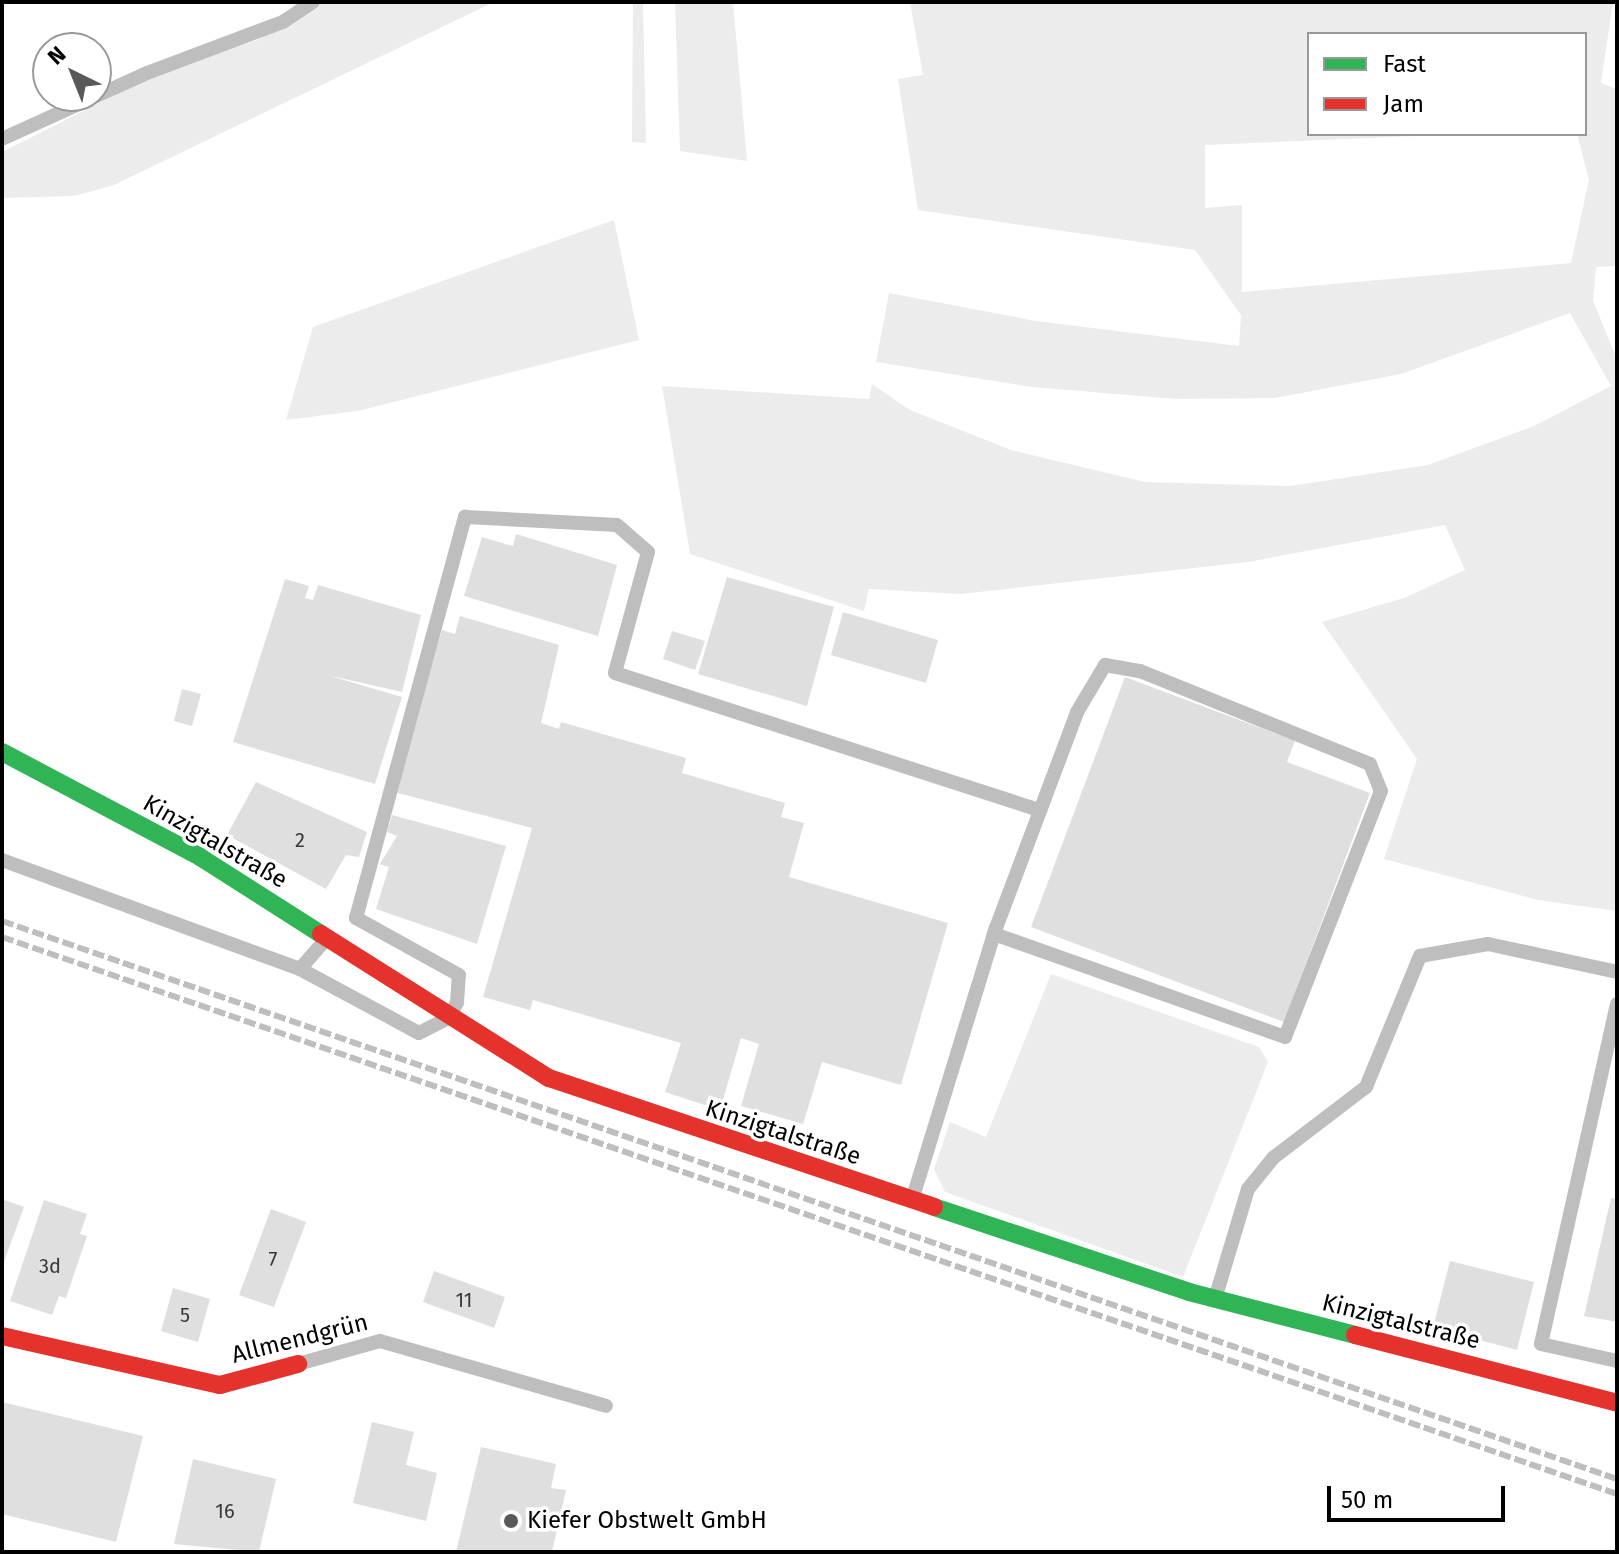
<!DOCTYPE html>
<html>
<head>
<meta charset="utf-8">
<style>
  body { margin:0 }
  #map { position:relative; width:1619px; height:1554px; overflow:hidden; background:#fff; font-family:"Fira Sans",sans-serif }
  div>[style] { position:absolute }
  .green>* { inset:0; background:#ececec }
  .building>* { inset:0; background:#dfdfdf }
  .lane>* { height:14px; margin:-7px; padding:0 7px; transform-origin:7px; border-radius:7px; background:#bebebe }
  .fast>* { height:18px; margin:-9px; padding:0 9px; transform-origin:9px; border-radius:9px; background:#30b455 }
  .jam>* { height:18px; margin:-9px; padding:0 9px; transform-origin:9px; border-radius:9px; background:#e5322d }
  .rail>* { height:6px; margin-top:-3px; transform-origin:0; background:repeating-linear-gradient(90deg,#bebebe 0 12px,transparent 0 16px) }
  .dots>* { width:22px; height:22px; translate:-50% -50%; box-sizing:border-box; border:4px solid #fff; border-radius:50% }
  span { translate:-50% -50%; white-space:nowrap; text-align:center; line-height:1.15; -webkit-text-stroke:7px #fff; paint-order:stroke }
  .number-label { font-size:20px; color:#383838 }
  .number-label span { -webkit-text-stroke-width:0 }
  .street-label { font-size:24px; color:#000 }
  .poi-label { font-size:24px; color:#000 }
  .left { translate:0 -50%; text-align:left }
  .frame { position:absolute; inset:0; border:4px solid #000; pointer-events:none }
  .legend { position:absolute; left:1307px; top:32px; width:280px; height:104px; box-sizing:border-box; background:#fff; border:2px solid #999; margin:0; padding:10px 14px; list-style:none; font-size:24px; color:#000 }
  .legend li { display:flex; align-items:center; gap:16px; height:40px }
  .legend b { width:40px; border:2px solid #999 }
  .north { position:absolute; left:32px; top:32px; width:80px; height:80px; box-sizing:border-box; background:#fff; border:2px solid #999; border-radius:50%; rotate:317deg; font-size:22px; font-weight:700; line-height:32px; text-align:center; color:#000 }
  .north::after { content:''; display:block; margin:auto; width:28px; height:36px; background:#595959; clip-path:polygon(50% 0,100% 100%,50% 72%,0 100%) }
  .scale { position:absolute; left:1327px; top:1486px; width:178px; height:36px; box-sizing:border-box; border:4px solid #000; border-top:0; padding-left:10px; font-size:24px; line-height:28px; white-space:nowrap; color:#000; -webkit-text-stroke:6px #fff; paint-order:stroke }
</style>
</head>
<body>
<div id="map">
  <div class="green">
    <i style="clip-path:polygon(324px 2px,494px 2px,114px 185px,74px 196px,2px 198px,2px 152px,155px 75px,257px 40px)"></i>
    <i style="clip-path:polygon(633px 2px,643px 2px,646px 143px,632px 142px)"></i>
    <i style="clip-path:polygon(675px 2px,733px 2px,747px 161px,680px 151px)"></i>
    <i style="clip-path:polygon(evenodd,910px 2px,1613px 2px,1601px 83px,1617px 89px,1617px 266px,1596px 267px,1593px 301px,1617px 359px,1617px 911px,1538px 900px,1384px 859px,1417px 759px,1322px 622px,1404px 598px,1465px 570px,1445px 525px,1248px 562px,961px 594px,869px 589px,864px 611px,690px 554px,662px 386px,869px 399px,872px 384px,910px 410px,1011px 450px,1145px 482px,1290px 486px,1428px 465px,1534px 426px,1611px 386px,1570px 313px,1401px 374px,1275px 398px,1176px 399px,1032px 387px,876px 362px,889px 293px,1036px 321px,1239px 346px,1241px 315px,1195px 250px,918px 210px,898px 79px,923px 75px,910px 2px,1309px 34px,1585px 34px,1585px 134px,1577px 134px,1589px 180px,1571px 263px,1242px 292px,1242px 205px,1205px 208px,1205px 145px,1462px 134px,1309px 134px,1309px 34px)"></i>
    <i style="clip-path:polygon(614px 220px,639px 340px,358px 411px,286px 420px,313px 327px)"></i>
    <i style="clip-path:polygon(1051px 974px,1259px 1047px,1268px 1062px,1183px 1277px,945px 1192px,934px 1169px,950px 1122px,986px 1137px)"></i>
  </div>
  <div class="building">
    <i style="clip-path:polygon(516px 534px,617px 565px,598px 636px,464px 596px,482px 537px,513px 546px)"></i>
    <i style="clip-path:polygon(727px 577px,834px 607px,807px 706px,698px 674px)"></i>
    <i style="clip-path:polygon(285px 579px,309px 586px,305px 598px,313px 600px,318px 585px,421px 615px,402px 692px,327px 675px,402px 697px,375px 784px,233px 742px)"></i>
    <i style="clip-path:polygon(843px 612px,938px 640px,926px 683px,831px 655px)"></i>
    <i style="clip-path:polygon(460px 616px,559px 645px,541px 723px,559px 729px,561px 722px,686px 758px,682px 773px,785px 803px,781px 817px,804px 823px,789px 877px,948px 923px,901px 1085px,822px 1062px,803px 1124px,741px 1106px,759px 1044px,741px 1038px,720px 1110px,665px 1092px,681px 1043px,533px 1000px,530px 1010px,483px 997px,532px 828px,394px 792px,442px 630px,455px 634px)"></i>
    <i style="clip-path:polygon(672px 631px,705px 641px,695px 670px,663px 659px)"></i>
    <i style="clip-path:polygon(1125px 677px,1295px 741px,1287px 762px,1370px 793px,1284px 1022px,1031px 927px)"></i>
    <i style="clip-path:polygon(182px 689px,201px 694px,192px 726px,174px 721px)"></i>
    <i style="clip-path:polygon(256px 782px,367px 832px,359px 857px,346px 855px,326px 889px,227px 835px)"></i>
    <i style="clip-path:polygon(392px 815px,506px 846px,477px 944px,376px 909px,389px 867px,380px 864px,397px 836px,387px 832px)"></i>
    <i style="clip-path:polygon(1611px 1198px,1617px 1199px,1617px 1322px,1584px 1316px)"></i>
    <i style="clip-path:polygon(2px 1199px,24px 1207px,2px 1267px)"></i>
    <i style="clip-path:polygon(44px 1200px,87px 1214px,80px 1234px,87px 1236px,66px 1298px,59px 1296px,52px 1315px,10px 1301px)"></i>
    <i style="clip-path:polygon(271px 1209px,306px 1222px,274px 1307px,239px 1295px)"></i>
    <i style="clip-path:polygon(1450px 1261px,1534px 1282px,1517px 1350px,1433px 1328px)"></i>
    <i style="clip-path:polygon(434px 1271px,505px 1297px,494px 1328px,423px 1302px)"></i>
    <i style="clip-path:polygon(173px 1288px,210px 1299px,198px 1342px,161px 1331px)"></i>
    <i style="clip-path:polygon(2px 1402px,143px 1436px,116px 1542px,2px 1514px)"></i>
    <i style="clip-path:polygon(372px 1422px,414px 1432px,406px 1465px,437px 1473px,426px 1521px,353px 1503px)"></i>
    <i style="clip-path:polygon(481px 1447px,556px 1464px,551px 1488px,566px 1490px,552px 1552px,456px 1552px)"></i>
    <i style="clip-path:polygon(193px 1459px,276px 1479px,259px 1552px,174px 1544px)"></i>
  </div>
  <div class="lane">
    <i style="left:2px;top:139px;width:159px;rotate:-24.5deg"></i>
    <i style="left:147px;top:73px;width:145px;rotate:-20.6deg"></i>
    <i style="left:283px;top:22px;width:36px;rotate:-34deg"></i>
    <i style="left:2px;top:860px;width:317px;rotate:20.1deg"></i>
    <i style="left:300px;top:969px;width:38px;rotate:-49deg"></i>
    <i style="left:300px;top:969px;width:135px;rotate:28.3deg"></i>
    <i style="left:419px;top:1033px;width:34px;rotate:-27deg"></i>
    <i style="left:449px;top:1018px;width:18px;rotate:-63deg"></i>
    <i style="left:457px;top:1002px;width:27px;rotate:-86deg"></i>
    <i style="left:459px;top:975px;width:118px;rotate:-151deg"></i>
    <i style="left:356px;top:918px;width:416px;rotate:-74.8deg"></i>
    <i style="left:465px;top:517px;width:152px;rotate:3deg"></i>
    <i style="left:617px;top:525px;width:41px;rotate:41.1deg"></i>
    <i style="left:648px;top:552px;width:125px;rotate:105.3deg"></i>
    <i style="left:615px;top:673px;width:447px;rotate:17.9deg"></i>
    <i style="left:1617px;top:1004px;width:348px;rotate:102.6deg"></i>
    <i style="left:1541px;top:1344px;width:78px;rotate:12.6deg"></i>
    <i style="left:913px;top:1197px;width:282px;rotate:-72.9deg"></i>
    <i style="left:996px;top:928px;width:231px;rotate:-69.4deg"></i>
    <i style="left:1077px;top:712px;width:55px;rotate:-59.2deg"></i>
    <i style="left:1105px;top:665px;width:36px;rotate:10deg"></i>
    <i style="left:1140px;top:671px;width:248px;rotate:22deg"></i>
    <i style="left:1370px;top:764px;width:29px;rotate:68deg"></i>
    <i style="left:1381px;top:791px;width:264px;rotate:111.3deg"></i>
    <i style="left:1285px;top:1037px;width:309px;rotate:-160.5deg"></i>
    <i style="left:1215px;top:1299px;width:115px;rotate:-73.3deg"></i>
    <i style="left:1248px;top:1189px;width:40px;rotate:-51deg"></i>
    <i style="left:1273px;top:1158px;width:117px;rotate:-37.4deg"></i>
    <i style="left:1366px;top:1087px;width:142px;rotate:-67.6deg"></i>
    <i style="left:1420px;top:956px;width:69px;rotate:-10deg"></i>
    <i style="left:1488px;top:944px;width:132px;rotate:12.2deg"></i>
    <i style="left:298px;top:1364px;width:85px;rotate:-15.7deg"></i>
    <i style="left:380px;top:1341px;width:235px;rotate:16deg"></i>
  </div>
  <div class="fast">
    <i style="left:2px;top:752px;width:224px;rotate:27.9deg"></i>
    <i style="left:200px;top:857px;width:143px;rotate:32.5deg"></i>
    <i style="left:934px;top:1207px;width:269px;rotate:18.4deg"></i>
    <i style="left:1189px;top:1292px;width:171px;rotate:14.5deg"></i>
  </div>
  <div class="jam">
    <i style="left:321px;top:934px;width:270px;rotate:32.3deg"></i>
    <i style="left:549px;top:1078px;width:406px;rotate:18.5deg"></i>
    <i style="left:1355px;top:1335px;width:271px;rotate:14.5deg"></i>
    <i style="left:2px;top:1336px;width:223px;rotate:12.7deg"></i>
    <i style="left:220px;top:1385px;width:81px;rotate:-15.1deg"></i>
  </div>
  <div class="rail">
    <i style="left:2px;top:921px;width:1709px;rotate:19.06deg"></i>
    <i style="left:2px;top:937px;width:1708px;rotate:19.03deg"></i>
  </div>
  <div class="dots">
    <i style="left:511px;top:1521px;background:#595959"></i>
  </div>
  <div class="number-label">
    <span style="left:300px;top:840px">2</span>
    <span style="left:273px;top:1259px">7</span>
    <span style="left:50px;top:1266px">3d</span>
    <span style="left:464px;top:1300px">11</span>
    <span style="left:185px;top:1315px">5</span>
    <span style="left:225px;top:1511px">16</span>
  </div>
  <div class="street-label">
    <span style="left:215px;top:842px;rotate:30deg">Kinzigtalstraße</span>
    <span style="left:783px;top:1133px;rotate:18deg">Kinzigtalstraße</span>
    <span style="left:1401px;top:1322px;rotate:14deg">Kinzigtalstraße</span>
    <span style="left:300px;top:1339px;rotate:-14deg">Allmendgrün</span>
  </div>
  <div class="poi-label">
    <span class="left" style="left:527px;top:1521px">Kiefer Obstwelt GmbH</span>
  </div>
  <div class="frame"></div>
  <ul class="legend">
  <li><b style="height:10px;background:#30b455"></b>Fast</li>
  <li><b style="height:10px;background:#e5322d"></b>Jam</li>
  </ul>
  <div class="north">N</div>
  <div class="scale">50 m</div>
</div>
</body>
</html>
